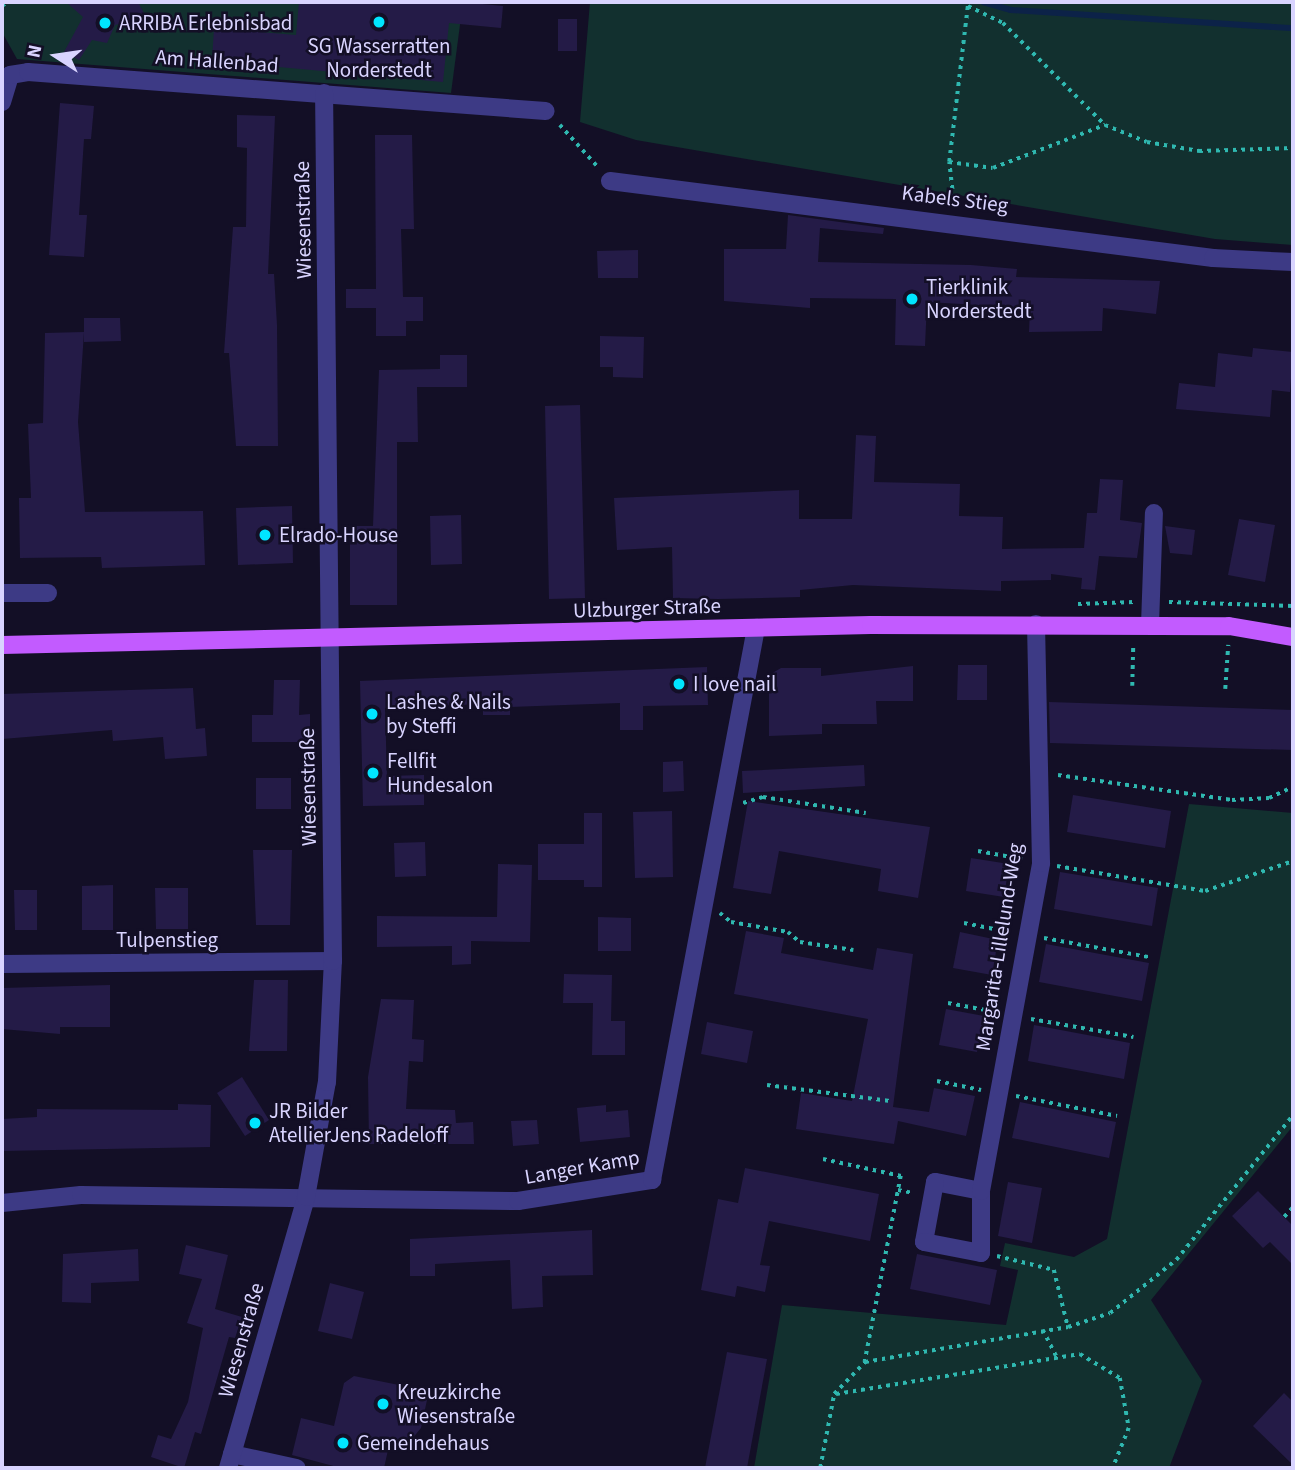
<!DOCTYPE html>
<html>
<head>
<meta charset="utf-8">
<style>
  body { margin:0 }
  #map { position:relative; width:1295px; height:1470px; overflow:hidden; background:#130f26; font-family:"Source Sans 3",sans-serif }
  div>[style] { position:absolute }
  .green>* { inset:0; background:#12302f }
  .stream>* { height:6px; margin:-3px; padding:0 3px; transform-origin:3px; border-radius:3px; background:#0c2248 }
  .building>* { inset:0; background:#241b47 }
  .path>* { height:3.5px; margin-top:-1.75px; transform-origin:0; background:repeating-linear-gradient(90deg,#2fb8b0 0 3.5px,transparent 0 8.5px) }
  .minor>* { height:18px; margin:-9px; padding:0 9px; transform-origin:9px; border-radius:9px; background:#3d3a85 }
  .major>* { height:18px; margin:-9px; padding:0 9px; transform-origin:9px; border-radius:9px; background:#c25bff }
  .dots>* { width:19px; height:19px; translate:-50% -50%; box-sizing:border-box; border:4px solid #130f26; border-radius:50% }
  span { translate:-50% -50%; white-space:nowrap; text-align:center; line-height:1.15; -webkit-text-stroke:5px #130f26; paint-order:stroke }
  .poi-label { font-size:21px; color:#d9d4ff }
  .left { translate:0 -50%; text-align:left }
  .street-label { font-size:21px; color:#d9d4ff }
  .frame { position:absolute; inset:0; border:4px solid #d9d4ff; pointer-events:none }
  .north { position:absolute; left:21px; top:21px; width:70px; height:70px; -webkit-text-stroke:5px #130f26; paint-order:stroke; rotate:282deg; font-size:19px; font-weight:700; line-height:28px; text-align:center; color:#d9d4ff }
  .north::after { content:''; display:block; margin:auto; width:24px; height:32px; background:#d9d4ff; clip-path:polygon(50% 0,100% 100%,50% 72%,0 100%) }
</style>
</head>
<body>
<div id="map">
  <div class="green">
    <i style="clip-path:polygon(2px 2px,463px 2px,451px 93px,17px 59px,2px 32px)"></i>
    <i style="clip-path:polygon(590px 2px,1293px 2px,1293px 245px,1215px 239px,636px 140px,580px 122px)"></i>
    <i style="clip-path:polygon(1189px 804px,1293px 813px,1293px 1126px,1151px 1300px,1202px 1381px,1169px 1468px,754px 1468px,782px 1305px,1006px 1325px,1018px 1270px,1000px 1266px,1005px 1243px,1074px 1257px,1107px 1239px)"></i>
  </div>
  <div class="stream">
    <i style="left:983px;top:2px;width:29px;rotate:16deg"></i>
    <i style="left:1011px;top:10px;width:283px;rotate:3.7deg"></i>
  </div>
  <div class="building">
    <i style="clip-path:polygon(66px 2px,138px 2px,146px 17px,115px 25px,107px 43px,92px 40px,79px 60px,64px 52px,83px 17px)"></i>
    <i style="clip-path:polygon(299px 2px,462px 2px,503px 6px,501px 28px,449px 23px,443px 82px,212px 61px,214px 28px,296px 35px)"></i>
    <i style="clip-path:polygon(558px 19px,577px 19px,577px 51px,558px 51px)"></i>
    <i style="clip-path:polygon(60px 103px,94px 106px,91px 139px,84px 139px,79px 215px,87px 215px,84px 257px,49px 255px)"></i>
    <i style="clip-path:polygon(237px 115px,275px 116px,268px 274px,274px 274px,277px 325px,278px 446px,236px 446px,229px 353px,224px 353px,233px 227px,246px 227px,247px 148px,237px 147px)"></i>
    <i style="clip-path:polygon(375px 135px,412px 135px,414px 229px,401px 229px,403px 297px,423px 297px,423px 321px,406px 321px,406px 336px,376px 336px,376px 308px,346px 308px,346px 289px,376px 289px)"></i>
    <i style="clip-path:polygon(788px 215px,884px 228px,883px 234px,820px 228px,818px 262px,971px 265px,1017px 269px,1016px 277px,1160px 281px,1156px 314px,1103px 308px,1102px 331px,1029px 332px,1030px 308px,927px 302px,925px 346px,895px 345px,896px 299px,810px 298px,810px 308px,724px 301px,724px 249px,786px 249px)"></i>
    <i style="clip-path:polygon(638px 250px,638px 278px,598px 278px,597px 251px)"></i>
    <i style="clip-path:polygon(84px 318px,120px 318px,121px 341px,84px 342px)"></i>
    <i style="clip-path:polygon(84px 332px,78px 422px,85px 512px,203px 511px,205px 565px,102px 568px,101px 557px,20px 558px,19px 498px,31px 498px,28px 424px,43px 423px,45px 333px)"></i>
    <i style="clip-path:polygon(600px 336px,644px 337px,643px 378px,613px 377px,613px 367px,600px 367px)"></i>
    <i style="clip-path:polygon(1253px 348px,1293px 352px,1290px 392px,1272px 390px,1270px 417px,1176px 409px,1179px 383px,1215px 387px,1218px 353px,1252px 357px)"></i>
    <i style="clip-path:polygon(440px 355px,467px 355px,467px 387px,417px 387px,418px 442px,397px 442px,397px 605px,350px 605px,350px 526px,373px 526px,379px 370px,440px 369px)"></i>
    <i style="clip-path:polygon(580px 405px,585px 598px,549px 599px,545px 406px)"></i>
    <i style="clip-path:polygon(856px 435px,876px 436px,874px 482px,960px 484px,959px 516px,1003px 517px,1002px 549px,1084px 548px,1087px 513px,1097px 513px,1100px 479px,1123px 480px,1120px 520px,1142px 523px,1137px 558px,1099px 556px,1095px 590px,1081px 589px,1082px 578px,1051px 574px,1051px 580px,1001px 581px,1001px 591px,853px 585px,800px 590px,800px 597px,718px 599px,673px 598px,672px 547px,617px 550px,614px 498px,799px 490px,799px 519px,852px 519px)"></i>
    <i style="clip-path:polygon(292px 506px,293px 563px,238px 565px,236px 508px)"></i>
    <i style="clip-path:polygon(461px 515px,462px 564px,431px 565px,430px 516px)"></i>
    <i style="clip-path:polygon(1239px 519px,1275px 525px,1265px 582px,1228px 575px)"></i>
    <i style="clip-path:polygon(1165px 526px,1195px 530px,1192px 555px,1170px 553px)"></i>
    <i style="clip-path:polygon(958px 665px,987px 665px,987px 700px,957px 700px)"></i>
    <i style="clip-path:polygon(913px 666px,913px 701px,876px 701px,877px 724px,822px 724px,822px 734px,769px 736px,769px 675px,781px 668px,821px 668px,821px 676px)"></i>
    <i style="clip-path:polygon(707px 667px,708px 705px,643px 706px,643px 730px,620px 730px,620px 703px,510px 707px,510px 715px,483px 715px,483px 704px,385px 708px,387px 776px,424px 775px,424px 805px,363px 806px,360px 681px)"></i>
    <i style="clip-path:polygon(274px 680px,300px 680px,299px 715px,310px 714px,310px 742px,252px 742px,252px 715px,273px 715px)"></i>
    <i style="clip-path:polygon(193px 688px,196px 729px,205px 728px,207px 756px,165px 759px,163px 737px,113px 741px,112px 730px,2px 739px,2px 694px)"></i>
    <i style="clip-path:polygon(1049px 702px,1293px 710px,1293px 750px,1050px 743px)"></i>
    <i style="clip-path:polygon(683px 761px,684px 791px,663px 792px,663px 762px)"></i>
    <i style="clip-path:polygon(864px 765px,865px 786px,743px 793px,742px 771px)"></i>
    <i style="clip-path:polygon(256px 778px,291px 778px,291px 809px,256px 809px)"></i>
    <i style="clip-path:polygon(1073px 795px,1171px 811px,1165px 848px,1067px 832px)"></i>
    <i style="clip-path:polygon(748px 801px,930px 827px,918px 898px,878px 891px,881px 869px,779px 851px,771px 894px,733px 888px)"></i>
    <i style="clip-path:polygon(672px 811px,673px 877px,635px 878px,633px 812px)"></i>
    <i style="clip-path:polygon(584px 813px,602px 813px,602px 887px,584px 887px,584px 880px,538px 880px,538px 844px,584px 844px)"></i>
    <i style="clip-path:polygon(425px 842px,426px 876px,395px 877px,394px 843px)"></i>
    <i style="clip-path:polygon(253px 850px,292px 850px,290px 925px,256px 925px)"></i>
    <i style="clip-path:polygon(971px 858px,1009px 864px,1004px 897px,966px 891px)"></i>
    <i style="clip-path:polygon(498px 864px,532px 865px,530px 942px,471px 941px,471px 964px,452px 965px,452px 946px,377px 947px,377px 916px,497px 917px)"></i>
    <i style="clip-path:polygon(1060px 872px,1158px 888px,1152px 926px,1054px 909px)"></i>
    <i style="clip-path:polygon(113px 885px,113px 930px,82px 930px,82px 886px)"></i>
    <i style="clip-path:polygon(155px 888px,188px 888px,188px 929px,156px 929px)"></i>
    <i style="clip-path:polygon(14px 890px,37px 890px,37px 930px,15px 930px)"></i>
    <i style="clip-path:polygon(598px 917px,631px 918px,631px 951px,598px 951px)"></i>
    <i style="clip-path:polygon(746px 931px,784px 938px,781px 953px,873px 970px,877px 948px,913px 954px,893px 1107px,929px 1112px,934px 1088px,975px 1096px,966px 1136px,898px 1121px,894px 1144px,796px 1129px,801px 1093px,852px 1101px,868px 1019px,734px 994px)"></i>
    <i style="clip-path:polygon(960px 932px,998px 940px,992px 975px,953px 968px)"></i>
    <i style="clip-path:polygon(1046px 944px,1149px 963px,1142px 1001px,1039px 982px)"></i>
    <i style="clip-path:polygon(564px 974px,612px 975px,611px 1021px,625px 1021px,625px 1055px,592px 1055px,593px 1003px,563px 1003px)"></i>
    <i style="clip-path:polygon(254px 980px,288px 980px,287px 1051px,249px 1051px)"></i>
    <i style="clip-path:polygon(110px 985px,110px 1027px,60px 1027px,60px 1034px,2px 1029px,2px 988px)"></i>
    <i style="clip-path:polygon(381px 999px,414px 1000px,412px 1039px,424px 1040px,423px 1062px,409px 1061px,406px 1109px,455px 1110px,456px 1123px,473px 1122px,474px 1144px,369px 1144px,368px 1077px)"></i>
    <i style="clip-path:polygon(946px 1009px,984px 1016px,977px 1052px,939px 1045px)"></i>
    <i style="clip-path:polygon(707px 1022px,753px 1031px,747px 1063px,701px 1054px)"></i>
    <i style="clip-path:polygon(1034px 1025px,1130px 1043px,1124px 1079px,1028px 1061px)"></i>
    <i style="clip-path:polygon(242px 1077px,269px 1120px,245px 1136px,217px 1093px)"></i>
    <i style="clip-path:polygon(1020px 1102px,1116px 1122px,1109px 1158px,1012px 1138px)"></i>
    <i style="clip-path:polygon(178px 1104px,211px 1105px,210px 1147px,2px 1151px,2px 1119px,37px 1117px,37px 1109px,178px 1110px)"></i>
    <i style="clip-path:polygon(606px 1105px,606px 1112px,628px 1110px,630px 1137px,580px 1142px,577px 1108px)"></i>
    <i style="clip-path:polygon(537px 1120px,539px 1144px,513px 1146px,511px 1121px)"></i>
    <i style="clip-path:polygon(745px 1168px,879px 1194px,870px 1241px,769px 1221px,760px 1265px,770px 1266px,765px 1292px,737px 1286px,735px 1297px,701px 1290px,718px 1199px,738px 1203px)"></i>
    <i style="clip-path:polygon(1008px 1182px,1042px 1188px,1032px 1243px,998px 1236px)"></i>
    <i style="clip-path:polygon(1258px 1191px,1293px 1226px,1293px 1265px,1270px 1242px,1263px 1248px,1232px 1216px)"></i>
    <i style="clip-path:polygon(592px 1230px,593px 1275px,542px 1276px,543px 1307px,512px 1309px,510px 1260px,435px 1264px,435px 1276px,410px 1276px,410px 1239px)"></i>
    <i style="clip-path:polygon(186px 1245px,228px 1255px,215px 1309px,242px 1317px,235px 1338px,229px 1337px,201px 1434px,195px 1432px,184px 1468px,151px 1457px,158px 1435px,171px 1439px,188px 1402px,203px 1328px,187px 1323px,202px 1279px,179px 1274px)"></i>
    <i style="clip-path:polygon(138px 1249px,139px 1281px,91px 1283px,91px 1303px,62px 1302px,63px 1254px)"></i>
    <i style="clip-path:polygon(917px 1254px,997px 1270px,990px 1305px,910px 1289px)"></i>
    <i style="clip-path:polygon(330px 1283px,364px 1292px,352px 1339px,318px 1331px)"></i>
    <i style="clip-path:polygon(727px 1352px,767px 1359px,747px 1468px,705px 1468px)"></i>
    <i style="clip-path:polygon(354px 1376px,419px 1389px,427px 1400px,421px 1428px,407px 1445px,390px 1441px,384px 1468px,341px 1468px,292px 1455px,301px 1418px,334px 1426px,344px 1383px)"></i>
    <i style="clip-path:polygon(1284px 1393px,1293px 1402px,1293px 1465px,1253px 1426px)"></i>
  </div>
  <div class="path">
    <i style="left:2px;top:6px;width:6px;rotate:-39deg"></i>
    <i style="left:968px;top:6px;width:39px;rotate:26deg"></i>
    <i style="left:1003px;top:23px;width:144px;rotate:45deg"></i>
    <i style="left:1105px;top:125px;width:45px;rotate:22deg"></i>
    <i style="left:1147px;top:142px;width:53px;rotate:9.8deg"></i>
    <i style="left:1199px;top:151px;width:94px;rotate:-1.8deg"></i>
    <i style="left:560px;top:125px;width:55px;rotate:47.9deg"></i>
    <i style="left:949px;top:162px;width:44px;rotate:7.8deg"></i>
    <i style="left:993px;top:168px;width:120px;rotate:-21deg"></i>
    <i style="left:954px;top:206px;width:44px;rotate:-96.5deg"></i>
    <i style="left:949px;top:162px;width:161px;rotate:-83.2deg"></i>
    <i style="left:1169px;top:602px;width:124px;rotate:1.8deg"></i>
    <i style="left:1078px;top:604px;width:56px;rotate:-2deg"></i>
    <i style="left:1132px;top:686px;width:42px;rotate:-88.6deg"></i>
    <i style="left:1225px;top:689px;width:44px;rotate:-86.1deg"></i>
    <i style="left:1058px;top:775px;width:176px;rotate:8.2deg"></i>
    <i style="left:1232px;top:800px;width:37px;rotate:-3deg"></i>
    <i style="left:1269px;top:798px;width:26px;rotate:-25deg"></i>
    <i style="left:743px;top:803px;width:21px;rotate:-17deg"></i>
    <i style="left:763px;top:797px;width:104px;rotate:8.8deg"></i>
    <i style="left:978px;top:851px;width:45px;rotate:10.3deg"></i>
    <i style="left:1057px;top:866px;width:150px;rotate:9.6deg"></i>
    <i style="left:1205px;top:891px;width:93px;rotate:-18.8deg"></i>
    <i style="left:720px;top:913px;width:14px;rotate:39deg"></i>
    <i style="left:731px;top:922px;width:58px;rotate:10deg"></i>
    <i style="left:788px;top:932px;width:16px;rotate:40deg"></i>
    <i style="left:800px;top:942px;width:54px;rotate:8.6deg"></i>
    <i style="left:964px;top:923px;width:46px;rotate:11.3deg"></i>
    <i style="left:1044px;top:938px;width:107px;rotate:10.3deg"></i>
    <i style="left:948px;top:1003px;width:49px;rotate:10.6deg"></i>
    <i style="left:1031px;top:1019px;width:104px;rotate:10deg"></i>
    <i style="left:937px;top:1081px;width:45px;rotate:11.6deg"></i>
    <i style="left:767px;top:1085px;width:124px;rotate:7.4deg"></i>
    <i style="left:1016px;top:1096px;width:103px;rotate:11.2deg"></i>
    <i style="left:823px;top:1159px;width:80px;rotate:12.3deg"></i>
    <i style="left:901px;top:1176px;width:189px;rotate:101deg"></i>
    <i style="left:898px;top:1190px;width:15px;rotate:11deg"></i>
    <i style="left:1284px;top:1217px;width:13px;rotate:-48deg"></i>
    <i style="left:997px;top:1256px;width:59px;rotate:13.8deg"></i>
    <i style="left:1054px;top:1270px;width:59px;rotate:76.2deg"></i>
    <i style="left:1043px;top:1330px;width:31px;rotate:63deg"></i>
    <i style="left:836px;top:1394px;width:247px;rotate:-9.3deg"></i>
    <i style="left:1080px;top:1354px;width:47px;rotate:31deg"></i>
    <i style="left:1120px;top:1378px;width:51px;rotate:79.8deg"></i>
    <i style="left:1129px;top:1428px;width:43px;rotate:111.8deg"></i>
    <i style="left:820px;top:1468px;width:75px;rotate:-79.3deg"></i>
    <i style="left:834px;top:1394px;width:45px;rotate:-45.9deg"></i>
    <i style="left:865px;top:1362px;width:206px;rotate:-9.8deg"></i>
    <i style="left:1068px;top:1327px;width:44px;rotate:-18.4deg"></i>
    <i style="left:1110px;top:1313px;width:85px;rotate:-38.8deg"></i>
    <i style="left:1176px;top:1260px;width:186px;rotate:-51.1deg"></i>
  </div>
  <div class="minor">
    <i style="left:2px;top:102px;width:28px;rotate:-73deg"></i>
    <i style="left:10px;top:75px;width:18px;rotate:-9deg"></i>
    <i style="left:28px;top:72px;width:519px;rotate:4.31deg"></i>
    <i style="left:610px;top:181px;width:608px;rotate:7.28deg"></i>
    <i style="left:1213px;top:258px;width:80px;rotate:2.9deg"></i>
    <i style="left:2px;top:593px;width:46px"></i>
    <i style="left:1150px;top:625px;width:112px;rotate:-88deg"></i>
    <i style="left:2px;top:964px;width:331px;rotate:-0.5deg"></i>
    <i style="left:981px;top:1191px;width:47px;rotate:-168.9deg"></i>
    <i style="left:935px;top:1182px;width:61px;rotate:100.4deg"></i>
    <i style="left:924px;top:1242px;width:58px;rotate:10.9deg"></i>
    <i style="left:981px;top:1253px;width:62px;rotate:-90deg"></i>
    <i style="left:981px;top:1191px;width:333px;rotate:-79.6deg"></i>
    <i style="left:1041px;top:863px;width:239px;rotate:-91.2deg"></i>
    <i style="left:2px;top:1203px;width:79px;rotate:-5.8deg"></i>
    <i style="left:81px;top:1195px;width:437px;rotate:0.8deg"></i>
    <i style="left:518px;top:1201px;width:136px;rotate:-8.9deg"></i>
    <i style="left:652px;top:1180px;width:562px;rotate:-79.33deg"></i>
    <i style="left:232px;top:1454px;width:66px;rotate:12.2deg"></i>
    <i style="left:228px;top:1468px;width:282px;rotate:-73.9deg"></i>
    <i style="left:306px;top:1197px;width:117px;rotate:-79.7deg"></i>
    <i style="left:327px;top:1082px;width:121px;rotate:-87.2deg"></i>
    <i style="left:333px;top:961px;width:868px;rotate:-90.59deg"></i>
  </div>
  <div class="major">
    <i style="left:2px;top:645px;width:869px;rotate:-1.32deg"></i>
    <i style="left:871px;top:625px;width:358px;rotate:0.2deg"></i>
    <i style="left:1229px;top:626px;width:65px;rotate:9.8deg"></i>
  </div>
  <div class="dots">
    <i style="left:379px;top:22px;background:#00e5ff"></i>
    <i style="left:105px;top:23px;background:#00e5ff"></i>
    <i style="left:912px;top:299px;background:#00e5ff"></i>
    <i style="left:265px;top:535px;background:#00e5ff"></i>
    <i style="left:679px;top:684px;background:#00e5ff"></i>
    <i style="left:372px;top:714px;background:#00e5ff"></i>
    <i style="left:373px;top:773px;background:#00e5ff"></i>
    <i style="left:255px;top:1123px;background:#00e5ff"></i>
    <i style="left:383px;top:1404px;background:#00e5ff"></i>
    <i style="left:343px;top:1443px;background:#00e5ff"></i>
  </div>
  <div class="poi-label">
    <span class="left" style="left:119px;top:23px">ARRIBA Erlebnisbad</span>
    <span style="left:379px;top:58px">SG Wasserratten<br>Norderstedt</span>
    <span class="left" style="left:926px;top:299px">Tierklinik<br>Norderstedt</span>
    <span class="left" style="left:279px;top:535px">Elrado-House</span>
    <span class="left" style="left:693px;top:684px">I love nail</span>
    <span class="left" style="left:386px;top:714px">Lashes &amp; Nails<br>by Steffi</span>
    <span class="left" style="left:387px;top:773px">Fellfit<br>Hundesalon</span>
    <span class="left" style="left:269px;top:1123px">JR Bilder<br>AtellierJens Radeloff</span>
    <span class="left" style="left:397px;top:1404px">Kreuzkirche<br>Wiesenstraße</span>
    <span class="left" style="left:357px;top:1443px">Gemeindehaus</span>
  </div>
  <div class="street-label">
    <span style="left:217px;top:61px;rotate:4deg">Am Hallenbad</span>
    <span style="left:955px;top:199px;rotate:7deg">Kabels Stieg</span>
    <span style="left:303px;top:220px;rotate:-91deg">Wiesenstraße</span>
    <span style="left:647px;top:608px;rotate:-2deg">Ulzburger Straße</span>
    <span style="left:308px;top:787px;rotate:-91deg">Wiesenstraße</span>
    <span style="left:167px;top:940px">Tulpenstieg</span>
    <span style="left:999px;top:947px;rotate:-81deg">Margarita-Lillelund-Weg</span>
    <span style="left:582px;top:1167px;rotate:-10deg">Langer Kamp</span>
    <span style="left:241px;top:1340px;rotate:-74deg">Wiesenstraße</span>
  </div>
  <div class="frame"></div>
  <div class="north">N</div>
</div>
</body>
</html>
